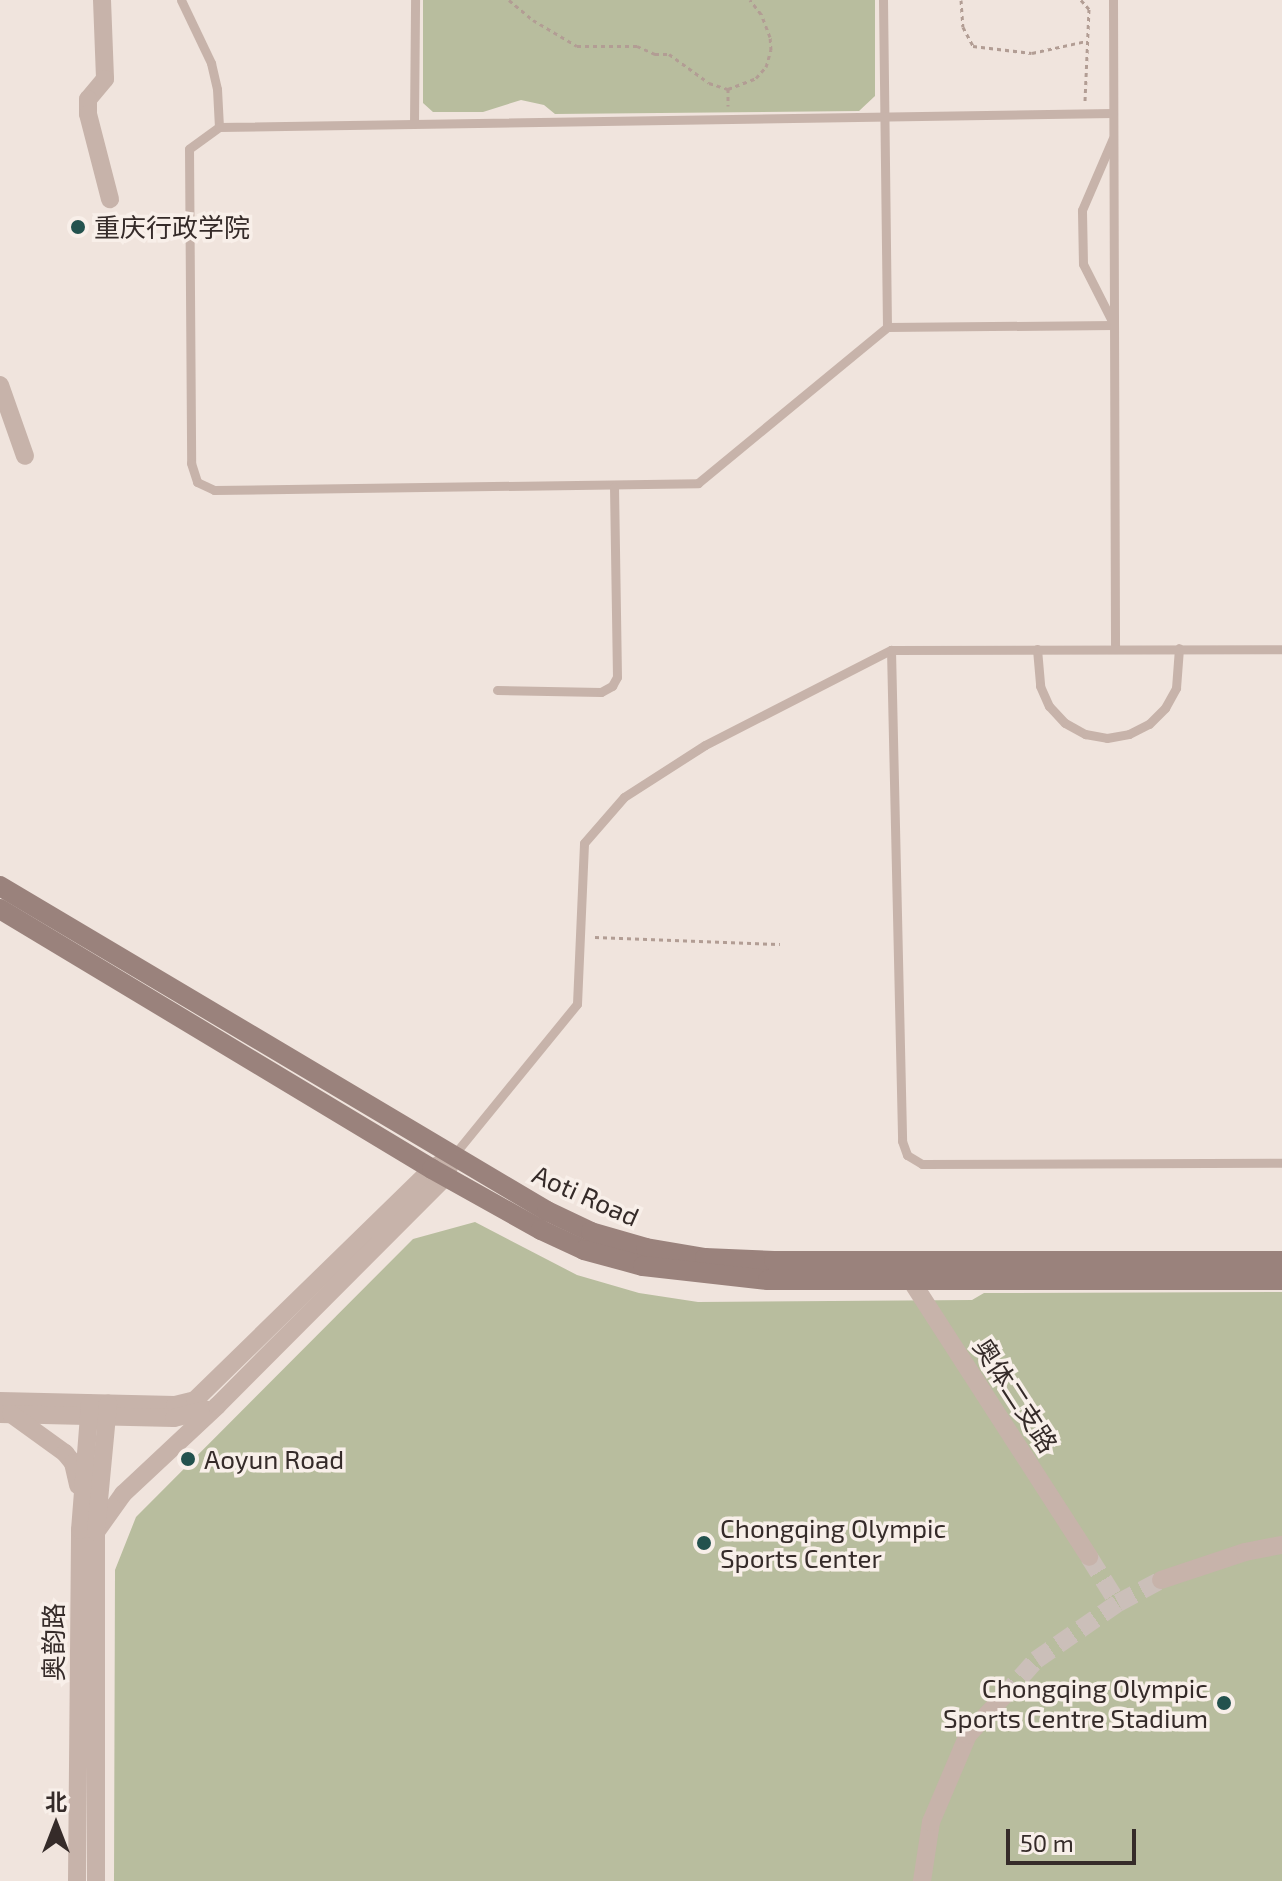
<!DOCTYPE html>
<html>
<head>
<meta charset="utf-8">
<style>
  body { margin:0 }
  #map { position:relative; width:1282px; height:1881px; overflow:hidden; background:#f0e4dd; font-family:"Exo 2","Noto Sans SC",sans-serif }
  div>[style] { position:absolute }
  .green>* { inset:0; background:#b8bd9e }
  .minor-tunnel>* { height:18px; margin-top:-9px; transform-origin:0; background:repeating-linear-gradient(90deg,#cbbfb9 0 18px,transparent 0 27px) }
  .path>* { height:3px; margin-top:-1.5px; transform-origin:0; background:repeating-linear-gradient(90deg,#b29d94 0 4px,transparent 0 8px) }
  .service>* { height:9px; margin:-4.5px; padding:0 4.5px; transform-origin:4.5px; border-radius:4.5px; background:#c7b3aa }
  .minor>* { height:18px; margin:-9px; padding:0 9px; transform-origin:9px; border-radius:9px; background:#c7b3aa }
  .secondary>* { height:20px; margin:-10px; padding:0 10px; transform-origin:10px; border-radius:10px; background:#9a827c }
  .dots>* { width:22px; height:22px; translate:-50% -50%; box-sizing:border-box; border:4px solid #f8efe9; border-radius:50% }
  span { translate:-50% -50%; white-space:nowrap; text-align:center; line-height:1.15; -webkit-text-stroke:7px #f8efe9; paint-order:stroke }
  .poi-label { font-size:26px; color:#352b29 }
  .left { translate:0 -50%; text-align:left }
  .right { translate:-100% -50%; text-align:right }
  .street-label { font-size:26px; color:#352b29 }
  .north { position:absolute; left:16px; top:1785px; width:80px; height:80px; -webkit-text-stroke:6px #f8efe9; paint-order:stroke; rotate:0deg; font-size:22px; font-weight:700; line-height:32px; text-align:center; color:#352b29 }
  .north::after { content:''; display:block; margin:auto; width:28px; height:36px; background:#352b29; clip-path:polygon(50% 0,100% 100%,50% 72%,0 100%) }
  .scale { position:absolute; left:1006px; top:1829px; width:130px; height:36px; box-sizing:border-box; border:4px solid #352b29; border-top:0; padding-left:10px; font-size:24px; line-height:28px; white-space:nowrap; color:#352b29; -webkit-text-stroke:6px #f8efe9; paint-order:stroke }
</style>
</head>
<body>
<div id="map">
  <div class="green">
    <i style="clip-path:polygon(423px 0,875px 0,875px 96px,859px 111px,555px 114px,544px 105px,521px 100px,483px 112px,433px 112px,423px 103px)"></i>
    <i style="clip-path:polygon(475px 1222px,577px 1275px,639px 1293px,698px 1302px,972px 1300px,984px 1293px,1282px 1292px,1282px 1881px,114px 1881px,115px 1570px,136px 1517px,413px 1239px)"></i>
  </div>
  <div class="minor-tunnel">
    <i style="left:1089px;top:1557px;width:54px;rotate:57.8deg"></i>
    <i style="left:1003px;top:1697px;width:50px;rotate:-48.3deg"></i>
    <i style="left:1036px;top:1660px;width:100px;rotate:-34.8deg"></i>
    <i style="left:1118px;top:1603px;width:49px;rotate:-28.1deg"></i>
  </div>
  <div class="path">
    <i style="left:509px;top:0;width:31px;rotate:40deg"></i>
    <i style="left:533px;top:20px;width:51px;rotate:30.6deg"></i>
    <i style="left:577px;top:46px;width:60px"></i>
    <i style="left:637px;top:46px;width:20px;rotate:24deg"></i>
    <i style="left:655px;top:54px;width:14px"></i>
    <i style="left:669px;top:54px;width:49px;rotate:35.9deg"></i>
    <i style="left:709px;top:83px;width:20px;rotate:18deg"></i>
    <i style="left:728px;top:89px;width:30px;rotate:-21deg"></i>
    <i style="left:756px;top:78px;width:15px;rotate:-48deg"></i>
    <i style="left:766px;top:67px;width:18px;rotate:-74deg"></i>
    <i style="left:771px;top:50px;width:13px;rotate:-94deg"></i>
    <i style="left:770px;top:37px;width:25px;rotate:-111deg"></i>
    <i style="left:761px;top:14px;width:18px;rotate:-128deg"></i>
    <i style="left:961px;top:0;width:27px;rotate:86deg"></i>
    <i style="left:963px;top:27px;width:21px;rotate:62deg"></i>
    <i style="left:973px;top:46px;width:59px;rotate:6.8deg"></i>
    <i style="left:1032px;top:53px;width:55px;rotate:-12.5deg"></i>
    <i style="left:1081px;top:0;width:12px;rotate:48deg"></i>
    <i style="left:1089px;top:9px;width:93px;rotate:92.5deg"></i>
    <i style="left:728px;top:89px;width:17px;rotate:90deg"></i>
    <i style="left:595px;top:937px;width:185px;rotate:2.2deg"></i>
  </div>
  <div class="service">
    <i style="left:181px;top:0;width:70px;rotate:64.5deg"></i>
    <i style="left:211px;top:63px;width:27px;rotate:77deg"></i>
    <i style="left:217px;top:89px;width:38px;rotate:87deg"></i>
    <i style="left:219px;top:127px;width:37px;rotate:144deg"></i>
    <i style="left:189px;top:149px;width:314px;rotate:89.6deg"></i>
    <i style="left:191px;top:463px;width:20px;rotate:72deg"></i>
    <i style="left:197px;top:482px;width:19px;rotate:25deg"></i>
    <i style="left:214px;top:490px;width:484px;rotate:-0.8deg"></i>
    <i style="left:698px;top:483px;width:245px;rotate:-39.5deg"></i>
    <i style="left:883px;top:0;width:327px;rotate:89.3deg"></i>
    <i style="left:887px;top:327px;width:227px;rotate:-0.5deg"></i>
    <i style="left:1114px;top:325px;width:68px;rotate:-116.9deg"></i>
    <i style="left:1083px;top:264px;width:54px;rotate:-91.1deg"></i>
    <i style="left:1082px;top:210px;width:78px;rotate:-66.7deg"></i>
    <i style="left:1113px;top:0;width:648px;rotate:89.82deg"></i>
    <i style="left:414px;top:124px;width:124px;rotate:-89.5deg"></i>
    <i style="left:219px;top:127px;width:894px;rotate:-0.9deg"></i>
    <i style="left:1037px;top:649px;width:37px;rotate:85deg"></i>
    <i style="left:1040px;top:686px;width:22px;rotate:66deg"></i>
    <i style="left:1049px;top:706px;width:23px;rotate:47deg"></i>
    <i style="left:1065px;top:723px;width:23px;rotate:29deg"></i>
    <i style="left:1085px;top:734px;width:22px;rotate:10deg"></i>
    <i style="left:1107px;top:738px;width:22px;rotate:-10deg"></i>
    <i style="left:1129px;top:734px;width:22px;rotate:-27deg"></i>
    <i style="left:1149px;top:724px;width:23px;rotate:-45deg"></i>
    <i style="left:1165px;top:708px;width:23px;rotate:-61deg"></i>
    <i style="left:1176px;top:688px;width:40px;rotate:-85.7deg"></i>
    <i style="left:891px;top:650px;width:491px;rotate:88.7deg"></i>
    <i style="left:902px;top:1141px;width:15px;rotate:70deg"></i>
    <i style="left:907px;top:1155px;width:17px;rotate:31deg"></i>
    <i style="left:922px;top:1164px;width:360px;rotate:-0.2deg"></i>
    <i style="left:497px;top:690px;width:104px;rotate:1.1deg"></i>
    <i style="left:601px;top:692px;width:13px;rotate:-29deg"></i>
    <i style="left:612px;top:686px;width:10px;rotate:-61deg"></i>
    <i style="left:617px;top:677px;width:190px;rotate:-90.9deg"></i>
    <i style="left:453px;top:1156px;width:196px;rotate:-50.8deg"></i>
    <i style="left:577px;top:1004px;width:161px;rotate:-87.5deg"></i>
    <i style="left:584px;top:843px;width:61px;rotate:-49deg"></i>
    <i style="left:624px;top:797px;width:96px;rotate:-32.7deg"></i>
    <i style="left:705px;top:745px;width:209px;rotate:-27.1deg"></i>
    <i style="left:891px;top:650px;width:391px;rotate:-0.1deg"></i>
  </div>
  <div class="minor">
    <i style="left:102px;top:0;width:79px;rotate:87.8deg"></i>
    <i style="left:105px;top:79px;width:26px;rotate:130deg"></i>
    <i style="left:88px;top:99px;width:15px;rotate:90deg"></i>
    <i style="left:88px;top:114px;width:88px;rotate:75.5deg"></i>
    <i style="left:0;top:385px;width:75px;rotate:70.6deg"></i>
    <i style="left:905px;top:1271px;width:340px;rotate:57.2deg"></i>
    <i style="left:0;top:1401px;width:175px;rotate:1.3deg"></i>
    <i style="left:175px;top:1405px;width:21px;rotate:-14deg"></i>
    <i style="left:195px;top:1400px;width:331px;rotate:-44.3deg"></i>
    <i style="left:432px;top:1169px;width:25px;rotate:-32deg"></i>
    <i style="left:0;top:1414px;width:174px;rotate:1.3deg"></i>
    <i style="left:174px;top:1418px;width:34px;rotate:-14deg"></i>
    <i style="left:11px;top:1414px;width:67px;rotate:35.8deg"></i>
    <i style="left:65px;top:1453px;width:13px;rotate:51deg"></i>
    <i style="left:73px;top:1463px;width:23px;rotate:77deg"></i>
    <i style="left:96px;top:1532px;width:47px;rotate:-54.6deg"></i>
    <i style="left:123px;top:1494px;width:129px;rotate:-43.1deg"></i>
    <i style="left:217px;top:1406px;width:325px;rotate:-45.1deg"></i>
    <i style="left:446px;top:1176px;width:13px;rotate:-72deg"></i>
    <i style="left:1161px;top:1580px;width:89px;rotate:-18.4deg"></i>
    <i style="left:1245px;top:1552px;width:38px;rotate:-11deg"></i>
    <i style="left:77px;top:1881px;width:351px;rotate:-89.5deg"></i>
    <i style="left:80px;top:1530px;width:127px;rotate:-85.5deg"></i>
    <i style="left:96px;top:1881px;width:349px;rotate:-90deg"></i>
    <i style="left:96px;top:1532px;width:129px;rotate:-84.6deg"></i>
    <i style="left:922px;top:1881px;width:60px;rotate:-81.3deg"></i>
    <i style="left:931px;top:1822px;width:95px;rotate:-67deg"></i>
    <i style="left:968px;top:1735px;width:52px;rotate:-47.4deg"></i>
  </div>
  <div class="secondary">
    <i style="left:0;top:886px;width:636px;rotate:30.72deg"></i>
    <i style="left:547px;top:1211px;width:49px;rotate:25.5deg"></i>
    <i style="left:591px;top:1232px;width:57px;rotate:16.2deg"></i>
    <i style="left:646px;top:1248px;width:60px;rotate:9.6deg"></i>
    <i style="left:705px;top:1258px;width:69px;rotate:2.5deg"></i>
    <i style="left:774px;top:1261px;width:508px"></i>
    <i style="left:0;top:909px;width:504px;rotate:31.04deg"></i>
    <i style="left:432px;top:1169px;width:125px;rotate:29.2deg"></i>
    <i style="left:541px;top:1230px;width:47px;rotate:24.9deg"></i>
    <i style="left:584px;top:1250px;width:61px;rotate:15.2deg"></i>
    <i style="left:643px;top:1266px;width:126px;rotate:6.4deg"></i>
    <i style="left:768px;top:1280px;width:514px"></i>
  </div>
  <div class="dots">
    <i style="left:78px;top:227px;background:#23524e"></i>
    <i style="left:188px;top:1459px;background:#23524e"></i>
    <i style="left:704px;top:1543px;background:#23524e"></i>
    <i style="left:1224px;top:1703px;background:#23524e"></i>
  </div>
  <div class="poi-label">
    <span class="left" style="left:94px;top:227px">重庆行政学院</span>
    <span class="left" style="left:204px;top:1459px">Aoyun Road</span>
    <span class="left" style="left:720px;top:1543px">Chongqing Olympic<br>Sports Center</span>
    <span class="right" style="left:1208px;top:1703px">Chongqing Olympic<br>Sports Centre Stadium</span>
  </div>
  <div class="street-label">
    <span style="left:586px;top:1195px;rotate:24deg">Aoti Road</span>
    <span style="left:1016px;top:1395px;rotate:57deg">奥体二支路</span>
    <span style="left:53px;top:1642px;rotate:-90deg">奥韵路</span>
  </div>
  <div class="north">北</div>
  <div class="scale">50 m</div>
</div>
</body>
</html>
